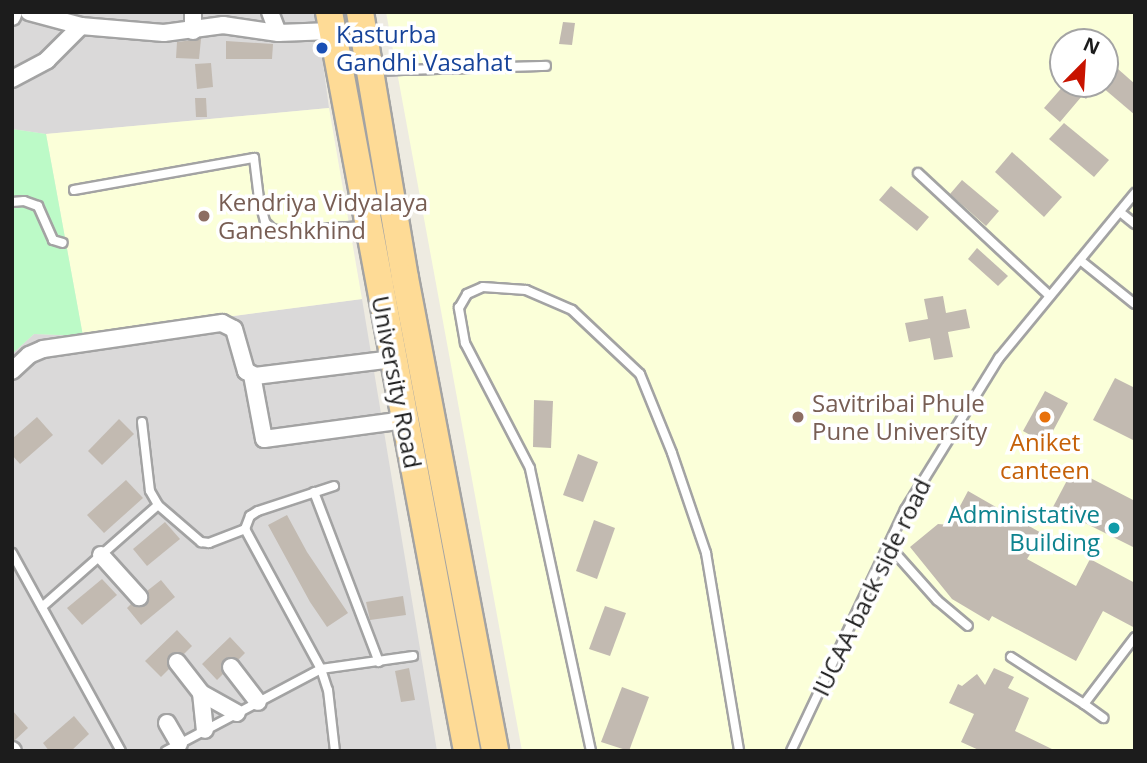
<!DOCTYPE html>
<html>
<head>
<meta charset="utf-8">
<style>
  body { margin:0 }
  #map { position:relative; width:1147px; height:763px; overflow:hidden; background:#eeebe1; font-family:"Open Sans",sans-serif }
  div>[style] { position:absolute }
  .residential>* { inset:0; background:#dad9d9 }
  .education>* { inset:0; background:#fbffd9 }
  .park>* { inset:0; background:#bcfac7 }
  .building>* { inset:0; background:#c2bab1 }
  .roads { filter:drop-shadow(2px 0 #a3a3a3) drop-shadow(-2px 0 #a3a3a3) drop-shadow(0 2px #a3a3a3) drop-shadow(0 -2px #a3a3a3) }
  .lane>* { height:8px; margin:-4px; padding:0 4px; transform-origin:4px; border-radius:4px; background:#fff }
  .street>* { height:16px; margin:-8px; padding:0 8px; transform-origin:8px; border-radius:8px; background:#fff }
  .primary>* { height:26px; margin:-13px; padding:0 13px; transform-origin:13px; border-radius:13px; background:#fedb96 }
  .dots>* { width:19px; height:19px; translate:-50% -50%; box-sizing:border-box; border:4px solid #fff; border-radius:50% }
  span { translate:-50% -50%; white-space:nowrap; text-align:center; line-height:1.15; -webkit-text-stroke:7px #fff; paint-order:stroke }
  .transit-label { font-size:24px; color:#164399 }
  .left { translate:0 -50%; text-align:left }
  .education-label { font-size:24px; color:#785e54 }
  .street-label { font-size:24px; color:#1c1c1c }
  .food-label { font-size:24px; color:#c56008 }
  .culture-label { font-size:24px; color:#0d838f }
  .right { translate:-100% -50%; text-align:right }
  .frame { position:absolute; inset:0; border:14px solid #1c1c1c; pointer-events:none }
  .north { position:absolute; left:1049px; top:28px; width:70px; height:70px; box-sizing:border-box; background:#fff; border:2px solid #a4a4a4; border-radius:50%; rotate:24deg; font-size:19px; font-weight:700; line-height:28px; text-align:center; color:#1c1c1c }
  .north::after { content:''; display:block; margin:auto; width:24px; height:32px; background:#c81300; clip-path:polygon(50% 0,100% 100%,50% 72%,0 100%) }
</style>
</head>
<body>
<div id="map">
  <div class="residential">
    <i style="clip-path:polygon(12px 12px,316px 12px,329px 108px,46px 134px,12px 129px)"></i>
    <i style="clip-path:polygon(362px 299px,437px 751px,12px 751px,12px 354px,34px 334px,83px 336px)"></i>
  </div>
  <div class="education">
    <i style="clip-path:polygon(evenodd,386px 12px,1135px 12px,1135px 751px,522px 751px,386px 12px,1063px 42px,1105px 42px,1105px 84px,1063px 84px,1063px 42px)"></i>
    <i style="clip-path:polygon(329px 108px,362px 299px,83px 336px,46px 134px)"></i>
  </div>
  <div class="park">
    <i style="clip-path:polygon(12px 129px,46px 134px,83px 336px,34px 334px,12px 354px)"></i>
  </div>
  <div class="building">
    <i style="clip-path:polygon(563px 22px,575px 23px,572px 45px,559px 44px)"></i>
    <i style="clip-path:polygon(201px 39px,199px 59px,176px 58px,177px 42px)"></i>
    <i style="clip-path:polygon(226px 41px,273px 44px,272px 59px,226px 59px)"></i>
    <i style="clip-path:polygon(211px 63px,213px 87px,197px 89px,195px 64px)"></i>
    <i style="clip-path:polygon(1118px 69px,1135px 84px,1135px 115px,1102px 87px)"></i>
    <i style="clip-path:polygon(1065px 84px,1098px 84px,1086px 99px,1082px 96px,1060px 122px,1044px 108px)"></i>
    <i style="clip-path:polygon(195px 98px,206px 98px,207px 117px,196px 117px)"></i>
    <i style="clip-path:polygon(1064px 123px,1109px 160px,1094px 177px,1049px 139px)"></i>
    <i style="clip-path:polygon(1012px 152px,1062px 197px,1044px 217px,995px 172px)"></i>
    <i style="clip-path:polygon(962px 180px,999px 211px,986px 226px,950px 194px)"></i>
    <i style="clip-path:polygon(891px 186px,929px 217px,917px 231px,879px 200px)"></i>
    <i style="clip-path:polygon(977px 248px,1008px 276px,998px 286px,968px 259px)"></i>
    <i style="clip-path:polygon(943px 296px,946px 313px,966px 309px,970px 328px,948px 332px,953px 357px,934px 360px,930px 338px,909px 342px,905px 323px,928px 319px,924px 299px)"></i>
    <i style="clip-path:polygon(1115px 378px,1135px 388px,1135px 441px,1093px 420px)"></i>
    <i style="clip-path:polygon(1045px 391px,1068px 403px,1046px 444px,1023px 431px)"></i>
    <i style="clip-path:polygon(534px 400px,553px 401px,551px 448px,533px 447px)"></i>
    <i style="clip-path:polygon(37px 417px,53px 435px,20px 464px,12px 455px,12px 439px)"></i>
    <i style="clip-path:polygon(119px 419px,134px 434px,102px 465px,88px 451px)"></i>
    <i style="clip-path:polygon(578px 454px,598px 462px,583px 502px,563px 495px)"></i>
    <i style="clip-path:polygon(1073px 469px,1135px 501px,1135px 548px,1053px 507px)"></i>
    <i style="clip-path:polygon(126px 480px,143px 498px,104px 533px,87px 515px)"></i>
    <i style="clip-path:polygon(968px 491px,1043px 534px,1027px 559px,1076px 586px,1090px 559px,1135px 583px,1135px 628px,1103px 611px,1076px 661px,992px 616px,989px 621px,952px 599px,910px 547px,938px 524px,950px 525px)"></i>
    <i style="clip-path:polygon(287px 515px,307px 552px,348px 613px,327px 627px,310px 602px,268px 525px)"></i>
    <i style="clip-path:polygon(594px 520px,615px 528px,597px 579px,576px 571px)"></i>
    <i style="clip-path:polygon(165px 522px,180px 539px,147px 566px,133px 549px)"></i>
    <i style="clip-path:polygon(102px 579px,117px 595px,82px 625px,67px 608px)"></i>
    <i style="clip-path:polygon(161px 580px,175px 597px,141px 625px,127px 608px,131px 604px,136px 607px,145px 605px,149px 600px,147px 591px)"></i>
    <i style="clip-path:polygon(403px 596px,406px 615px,370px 620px,366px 602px)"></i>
    <i style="clip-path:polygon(605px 606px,626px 613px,610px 656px,589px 649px)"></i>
    <i style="clip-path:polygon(177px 630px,192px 646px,184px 654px,176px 652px,170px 654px,167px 663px,169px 669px,161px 677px,145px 661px)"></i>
    <i style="clip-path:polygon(230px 637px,245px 653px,238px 660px,230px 657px,224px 659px,221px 668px,223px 674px,217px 680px,202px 664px)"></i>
    <i style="clip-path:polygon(409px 668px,415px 700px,401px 702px,395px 671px)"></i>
    <i style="clip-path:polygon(994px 668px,1014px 677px,1008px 688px,1029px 698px,1015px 731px,1056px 751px,981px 751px,961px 742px,974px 714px,949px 703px,958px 684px,962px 686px,977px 674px,985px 685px)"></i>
    <i style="clip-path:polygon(622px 687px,649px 697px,629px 751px,601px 742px)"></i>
    <i style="clip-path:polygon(12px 710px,28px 728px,15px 740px,12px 740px)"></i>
    <i style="clip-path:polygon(74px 716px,89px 734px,71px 751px,49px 751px,43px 743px)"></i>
  </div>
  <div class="roads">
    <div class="lane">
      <i style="left:373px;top:71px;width:173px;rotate:-1.7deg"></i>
      <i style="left:918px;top:173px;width:180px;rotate:43deg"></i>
      <i style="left:74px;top:190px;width:183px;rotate:-10.1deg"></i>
      <i style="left:254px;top:158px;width:41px;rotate:83deg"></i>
      <i style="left:259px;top:199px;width:24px;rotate:75deg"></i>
      <i style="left:265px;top:222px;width:10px;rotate:45deg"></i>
      <i style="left:272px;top:229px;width:8px;rotate:14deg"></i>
      <i style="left:280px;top:231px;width:85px;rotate:-3.4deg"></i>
      <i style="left:12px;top:202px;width:12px;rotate:-5deg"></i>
      <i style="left:24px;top:201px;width:15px;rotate:20deg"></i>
      <i style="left:38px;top:206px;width:37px;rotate:66deg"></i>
      <i style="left:53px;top:240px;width:10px;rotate:17deg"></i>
      <i style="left:1120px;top:212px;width:19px;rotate:39deg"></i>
      <i style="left:1080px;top:260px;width:70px;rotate:38.7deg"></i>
      <i style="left:142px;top:422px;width:69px;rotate:83.4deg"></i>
      <i style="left:150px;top:491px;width:16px;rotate:60deg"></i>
      <i style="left:158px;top:505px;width:57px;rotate:40.7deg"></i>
      <i style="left:201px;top:542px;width:8px;rotate:7deg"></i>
      <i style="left:209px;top:543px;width:39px;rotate:-21deg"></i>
      <i style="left:245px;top:529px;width:14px;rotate:-69deg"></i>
      <i style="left:250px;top:516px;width:9px;rotate:-32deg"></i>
      <i style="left:258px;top:511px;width:80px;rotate:-18.2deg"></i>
      <i style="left:314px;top:492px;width:182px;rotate:69.1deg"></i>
      <i style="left:245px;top:529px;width:159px;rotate:61.5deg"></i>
      <i style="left:321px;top:669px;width:22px;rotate:72deg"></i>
      <i style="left:328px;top:690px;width:61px;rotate:83.5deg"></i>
      <i style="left:888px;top:545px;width:74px;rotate:48.3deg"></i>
      <i style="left:937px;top:600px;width:40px;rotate:40deg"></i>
      <i style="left:12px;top:553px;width:226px;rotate:61.2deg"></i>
      <i style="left:42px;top:607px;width:154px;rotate:-41.3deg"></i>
      <i style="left:1011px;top:657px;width:87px;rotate:32.8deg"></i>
      <i style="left:1084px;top:704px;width:84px;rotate:-52.7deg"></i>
      <i style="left:1084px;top:704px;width:24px;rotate:36deg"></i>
      <i style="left:166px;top:751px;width:175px;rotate:-27.9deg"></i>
      <i style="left:321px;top:669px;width:93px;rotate:-8deg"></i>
      <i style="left:591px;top:751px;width:289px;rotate:-102.2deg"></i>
      <i style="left:530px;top:468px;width:141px;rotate:-117.5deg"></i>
      <i style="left:465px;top:343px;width:36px;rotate:-100deg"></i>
      <i style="left:459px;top:308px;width:16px;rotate:-60deg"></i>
      <i style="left:467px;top:294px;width:17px;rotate:-24deg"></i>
      <i style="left:483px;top:287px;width:43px;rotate:4deg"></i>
      <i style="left:526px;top:290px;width:50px;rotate:23.5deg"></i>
      <i style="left:572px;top:310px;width:93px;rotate:43.3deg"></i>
      <i style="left:640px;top:374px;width:85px;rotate:67.9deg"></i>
      <i style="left:672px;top:453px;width:106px;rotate:71.2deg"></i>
      <i style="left:706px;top:553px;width:201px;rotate:80.5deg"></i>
      <i style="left:791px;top:751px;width:267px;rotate:-64.7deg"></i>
      <i style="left:905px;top:510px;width:179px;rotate:-58.3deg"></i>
      <i style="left:999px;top:358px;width:214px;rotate:-50.5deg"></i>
    </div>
    <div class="street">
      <i style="left:29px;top:12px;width:54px;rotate:15.1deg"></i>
      <i style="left:81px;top:26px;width:83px;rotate:4.8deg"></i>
      <i style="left:164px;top:33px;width:60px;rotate:-7.7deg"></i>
      <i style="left:223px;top:25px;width:56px;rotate:8.3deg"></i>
      <i style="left:278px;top:33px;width:54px;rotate:-2.1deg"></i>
      <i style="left:270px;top:12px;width:22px;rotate:69deg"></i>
      <i style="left:12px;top:17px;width:5px;rotate:-68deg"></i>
      <i style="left:193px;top:31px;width:19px;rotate:-90deg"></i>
      <i style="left:12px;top:79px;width:40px;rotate:-28deg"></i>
      <i style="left:47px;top:60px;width:48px;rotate:-45deg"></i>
      <i style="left:12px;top:371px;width:23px;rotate:-43deg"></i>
      <i style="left:29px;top:355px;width:15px;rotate:-23deg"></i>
      <i style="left:43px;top:349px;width:181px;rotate:-8.3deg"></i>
      <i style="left:222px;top:323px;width:13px;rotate:27deg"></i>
      <i style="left:234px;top:329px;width:44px;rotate:74.1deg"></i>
      <i style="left:246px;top:371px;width:10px;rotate:29deg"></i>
      <i style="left:255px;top:376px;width:139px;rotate:-7deg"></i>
      <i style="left:252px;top:375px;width:65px;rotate:79.4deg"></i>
      <i style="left:264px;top:439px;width:142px;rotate:-7.7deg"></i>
      <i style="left:101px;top:555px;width:57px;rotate:47.9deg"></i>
      <i style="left:177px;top:662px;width:39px;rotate:52deg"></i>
      <i style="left:201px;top:693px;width:37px;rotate:84deg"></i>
      <i style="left:231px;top:667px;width:44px;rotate:52.4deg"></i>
      <i style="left:201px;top:693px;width:41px;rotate:29.1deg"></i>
      <i style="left:167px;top:723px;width:24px;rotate:60deg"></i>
      <i style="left:12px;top:750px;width:1px;rotate:45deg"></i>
    </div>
    <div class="primary">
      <i style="left:329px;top:12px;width:752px;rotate:79.42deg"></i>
      <i style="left:360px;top:12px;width:270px;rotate:80.4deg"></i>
      <i style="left:405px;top:278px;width:481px;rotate:79.2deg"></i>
    </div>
  </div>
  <div class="dots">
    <i style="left:322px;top:48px;background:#1a4fb4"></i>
    <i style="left:204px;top:216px;background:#8d6e63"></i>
    <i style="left:798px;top:417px;background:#8d6e63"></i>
    <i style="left:1045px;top:417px;background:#e8710a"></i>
    <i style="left:1114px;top:528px;background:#0f9aa8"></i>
  </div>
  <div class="transit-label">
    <span class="left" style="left:336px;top:48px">Kasturba<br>Gandhi Vasahat</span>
  </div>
  <div class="education-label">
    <span class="left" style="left:218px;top:216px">Kendriya Vidyalaya<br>Ganeshkhind</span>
    <span class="left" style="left:812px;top:417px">Savitribai Phule<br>Pune University</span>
  </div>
  <div class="street-label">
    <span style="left:397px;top:382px;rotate:79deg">University Road</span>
    <span style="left:871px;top:587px;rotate:-64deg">IUCAA back side road</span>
  </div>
  <div class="food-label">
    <span style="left:1045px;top:456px">Aniket<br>canteen</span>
  </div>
  <div class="culture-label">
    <span class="right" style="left:1100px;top:528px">Administative<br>Building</span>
  </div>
  <div class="frame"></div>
  <div class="north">N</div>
</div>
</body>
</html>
